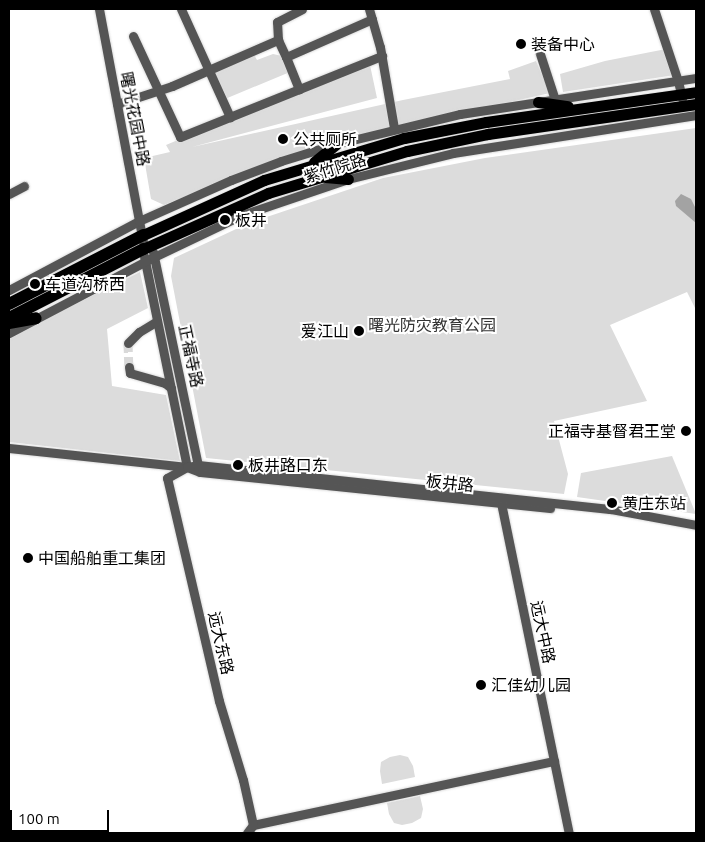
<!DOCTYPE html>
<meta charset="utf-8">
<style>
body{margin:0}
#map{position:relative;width:705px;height:842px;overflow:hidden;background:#fff;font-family:Ubuntu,"Noto Sans SC",sans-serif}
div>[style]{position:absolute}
.green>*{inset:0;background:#dcdcdc}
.water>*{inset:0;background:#a3a3a3}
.minor-tunnel>*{height:9px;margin-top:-4.5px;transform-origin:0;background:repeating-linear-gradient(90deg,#d9d9d9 0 9px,transparent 0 13.5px)}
.roads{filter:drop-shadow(0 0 1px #dbdbdb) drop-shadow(0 0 1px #dbdbdb)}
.minor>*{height:9px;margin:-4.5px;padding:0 4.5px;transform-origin:4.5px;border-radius:4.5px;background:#555}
.major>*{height:11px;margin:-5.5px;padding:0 5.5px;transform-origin:5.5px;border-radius:5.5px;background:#000}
.highway>*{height:12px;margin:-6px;padding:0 6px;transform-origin:6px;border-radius:6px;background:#000}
.dots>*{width:14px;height:14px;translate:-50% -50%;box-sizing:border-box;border:2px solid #fff;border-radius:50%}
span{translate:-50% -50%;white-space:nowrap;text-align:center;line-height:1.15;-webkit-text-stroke:4px #fff;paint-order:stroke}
.poi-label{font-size:16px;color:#000}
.left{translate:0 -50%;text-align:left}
.right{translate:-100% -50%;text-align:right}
.street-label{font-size:16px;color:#000}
.park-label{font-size:16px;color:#333}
.frame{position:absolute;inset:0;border:10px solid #000;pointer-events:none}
.scale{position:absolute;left:10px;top:810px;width:99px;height:22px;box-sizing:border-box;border:2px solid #000;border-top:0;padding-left:6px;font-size:15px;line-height:18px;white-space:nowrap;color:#000;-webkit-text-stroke:4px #fff;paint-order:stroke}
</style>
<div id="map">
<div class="green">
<div style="clip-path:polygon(666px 49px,675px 75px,563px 92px,560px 74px,605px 61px)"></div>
<div style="clip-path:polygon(253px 53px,257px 60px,273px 54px,282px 56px,290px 72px,225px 99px,212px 70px)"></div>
<div style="clip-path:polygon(536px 61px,550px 93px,394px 128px,285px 156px,164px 205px,151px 199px,144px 158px,170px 152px,166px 145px,192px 134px,370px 65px,377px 98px,192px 147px,403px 100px,510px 79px,508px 71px)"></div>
<div style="clip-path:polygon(696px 128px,696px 310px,687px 292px,610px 325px,647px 401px,554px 421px,568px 474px,564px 494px,206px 458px,171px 276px,174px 258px,249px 223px,383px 178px,485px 158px)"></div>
<div style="clip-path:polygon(140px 272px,148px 308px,107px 329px,112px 386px,166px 395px,180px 461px,9px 442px,9px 337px)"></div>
<div style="clip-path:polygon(672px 456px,696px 514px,577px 497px,581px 473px)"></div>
<div style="clip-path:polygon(400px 755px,408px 757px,413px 766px,415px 777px,382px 784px,380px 771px,381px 762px,390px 757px)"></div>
<div style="clip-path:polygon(420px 796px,423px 809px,421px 818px,412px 823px,402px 825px,394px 823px,389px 814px,387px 803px)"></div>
</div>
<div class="water">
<div style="clip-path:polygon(681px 194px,691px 199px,696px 209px,696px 223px,676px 206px,675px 201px)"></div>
</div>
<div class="minor-tunnel">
<div style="left:128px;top:343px;width:24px;rotate:88deg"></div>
</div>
<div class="roads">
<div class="minor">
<div style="left:99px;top:9px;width:236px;rotate:79.3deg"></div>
<div style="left:181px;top:9px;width:119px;rotate:65.6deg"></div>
<div style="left:369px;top:9px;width:40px;rotate:74deg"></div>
<div style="left:380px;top:47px;width:82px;rotate:80.2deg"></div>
<div style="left:654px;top:9px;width:76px;rotate:71.6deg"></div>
<div style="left:678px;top:81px;width:18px;rotate:77deg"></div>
<div style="left:133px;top:36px;width:111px;rotate:65deg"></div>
<div style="left:180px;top:137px;width:218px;rotate:-21.9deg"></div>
<div style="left:278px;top:40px;width:18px;rotate:-93deg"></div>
<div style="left:277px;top:22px;width:28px;rotate:-27deg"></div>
<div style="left:540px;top:54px;width:48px;rotate:71.9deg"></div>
<div style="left:286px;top:57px;width:35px;rotate:68deg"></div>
<div style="left:117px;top:104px;width:58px;rotate:-18.1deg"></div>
<div style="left:172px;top:86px;width:116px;rotate:-23.5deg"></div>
<div style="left:278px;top:40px;width:19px;rotate:65deg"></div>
<div style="left:286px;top:57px;width:94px;rotate:-23.8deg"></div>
<div style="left:9px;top:194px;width:17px;rotate:-28deg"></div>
<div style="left:153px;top:252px;width:223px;rotate:78.1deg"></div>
<div style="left:144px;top:256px;width:215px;rotate:78.5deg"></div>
<div style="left:9px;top:290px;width:147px;rotate:-28deg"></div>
<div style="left:139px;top:221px;width:101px;rotate:-24deg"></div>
<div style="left:231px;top:180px;width:53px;rotate:-20.8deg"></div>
<div style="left:281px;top:161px;width:58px;rotate:-17.2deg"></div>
<div style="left:336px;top:144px;width:128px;rotate:-13.6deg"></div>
<div style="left:460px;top:114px;width:239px;rotate:-8.7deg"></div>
<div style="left:9px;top:333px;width:164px;rotate:-27.7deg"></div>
<div style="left:154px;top:257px;width:98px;rotate:-25.5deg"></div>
<div style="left:242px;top:215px;width:112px;rotate:-18.8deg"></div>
<div style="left:348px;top:179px;width:108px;rotate:-13.9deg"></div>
<div style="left:453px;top:153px;width:246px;rotate:-8.9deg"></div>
<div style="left:128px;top:343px;width:16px;rotate:-45deg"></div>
<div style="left:139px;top:332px;width:21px;rotate:-31deg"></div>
<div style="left:129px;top:367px;width:6px;rotate:81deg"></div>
<div style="left:130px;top:373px;width:36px;rotate:16deg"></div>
<div style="left:165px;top:383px;width:8px;rotate:40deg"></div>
<div style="left:9px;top:448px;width:179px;rotate:6.1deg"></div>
<div style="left:187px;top:467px;width:14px;rotate:21deg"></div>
<div style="left:200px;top:472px;width:352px;rotate:5.9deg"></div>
<div style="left:500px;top:498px;width:342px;rotate:78.4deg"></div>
<div style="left:253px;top:825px;width:308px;rotate:-12deg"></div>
<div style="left:247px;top:833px;width:10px;rotate:-53deg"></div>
<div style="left:253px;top:825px;width:46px;rotate:-102.5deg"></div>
<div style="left:243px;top:780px;width:83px;rotate:-106.9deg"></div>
<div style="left:219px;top:701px;width:229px;rotate:-103.1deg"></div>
<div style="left:167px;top:478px;width:23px;rotate:-29deg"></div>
<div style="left:187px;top:467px;width:11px;rotate:-10deg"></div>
<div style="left:198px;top:465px;width:414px;rotate:6.1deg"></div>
<div style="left:610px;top:509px;width:87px;rotate:10.5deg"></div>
</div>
<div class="major">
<div style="left:538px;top:102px;width:30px;rotate:8deg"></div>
<div style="left:314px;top:162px;width:28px;rotate:-39deg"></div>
<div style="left:325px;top:177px;width:23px;rotate:5deg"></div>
<div style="left:143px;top:235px;width:133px;rotate:-24.4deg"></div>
<div style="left:264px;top:180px;width:146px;rotate:-16.7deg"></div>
<div style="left:404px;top:138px;width:84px;rotate:-11deg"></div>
<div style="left:486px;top:122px;width:212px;rotate:-8.1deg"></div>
<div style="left:143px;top:249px;width:137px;rotate:-24.1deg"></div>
<div style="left:268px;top:193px;width:145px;rotate:-16.8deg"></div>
<div style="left:407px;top:151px;width:83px;rotate:-11.9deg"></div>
<div style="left:488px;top:134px;width:210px;rotate:-8.2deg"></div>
</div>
<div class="highway">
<div style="left:9px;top:304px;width:151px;rotate:-27.2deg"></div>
<div style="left:9px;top:318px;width:151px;rotate:-27.2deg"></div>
<div style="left:9px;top:323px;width:27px;rotate:-10deg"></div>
</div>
</div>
<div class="dots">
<div style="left:521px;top:44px;background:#000"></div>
<div style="left:283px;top:139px;background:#000"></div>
<div style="left:225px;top:220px;background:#000"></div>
<div style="left:35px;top:284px;background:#000"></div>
<div style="left:359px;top:331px;background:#000"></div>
<div style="left:686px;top:431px;background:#000"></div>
<div style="left:238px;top:465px;background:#000"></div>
<div style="left:612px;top:503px;background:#000"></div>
<div style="left:28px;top:558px;background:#000"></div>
<div style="left:481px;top:685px;background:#000"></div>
</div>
<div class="poi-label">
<span class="left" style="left:531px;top:44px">装备中心</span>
<span class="left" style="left:293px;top:139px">公共厕所</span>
<span class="left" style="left:235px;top:220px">板井</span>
<span class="left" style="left:45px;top:284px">车道沟桥西</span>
<span class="right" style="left:349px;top:331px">爱江山</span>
<span class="right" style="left:676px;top:431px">正福寺基督君王堂</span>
<span class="left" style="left:248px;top:465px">板井路口东</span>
<span class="left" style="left:622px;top:503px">黄庄东站</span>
<span class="left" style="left:38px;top:558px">中国船舶重工集团</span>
<span class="left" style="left:491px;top:685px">汇佳幼儿园</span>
</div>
<div class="street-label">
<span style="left:135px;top:119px;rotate:79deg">曙光花园中路</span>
<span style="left:335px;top:168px;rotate:-17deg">紫竹院路</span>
<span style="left:191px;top:356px;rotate:78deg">正福寺路</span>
<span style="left:450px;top:483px;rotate:6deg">板井路</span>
<span style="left:543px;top:632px;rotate:78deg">远大中路</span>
<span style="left:221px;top:643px;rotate:77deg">远大东路</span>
</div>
<div class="park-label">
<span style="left:432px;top:325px">曙光防灾教育公园</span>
</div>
<div class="frame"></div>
<div class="scale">100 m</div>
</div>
